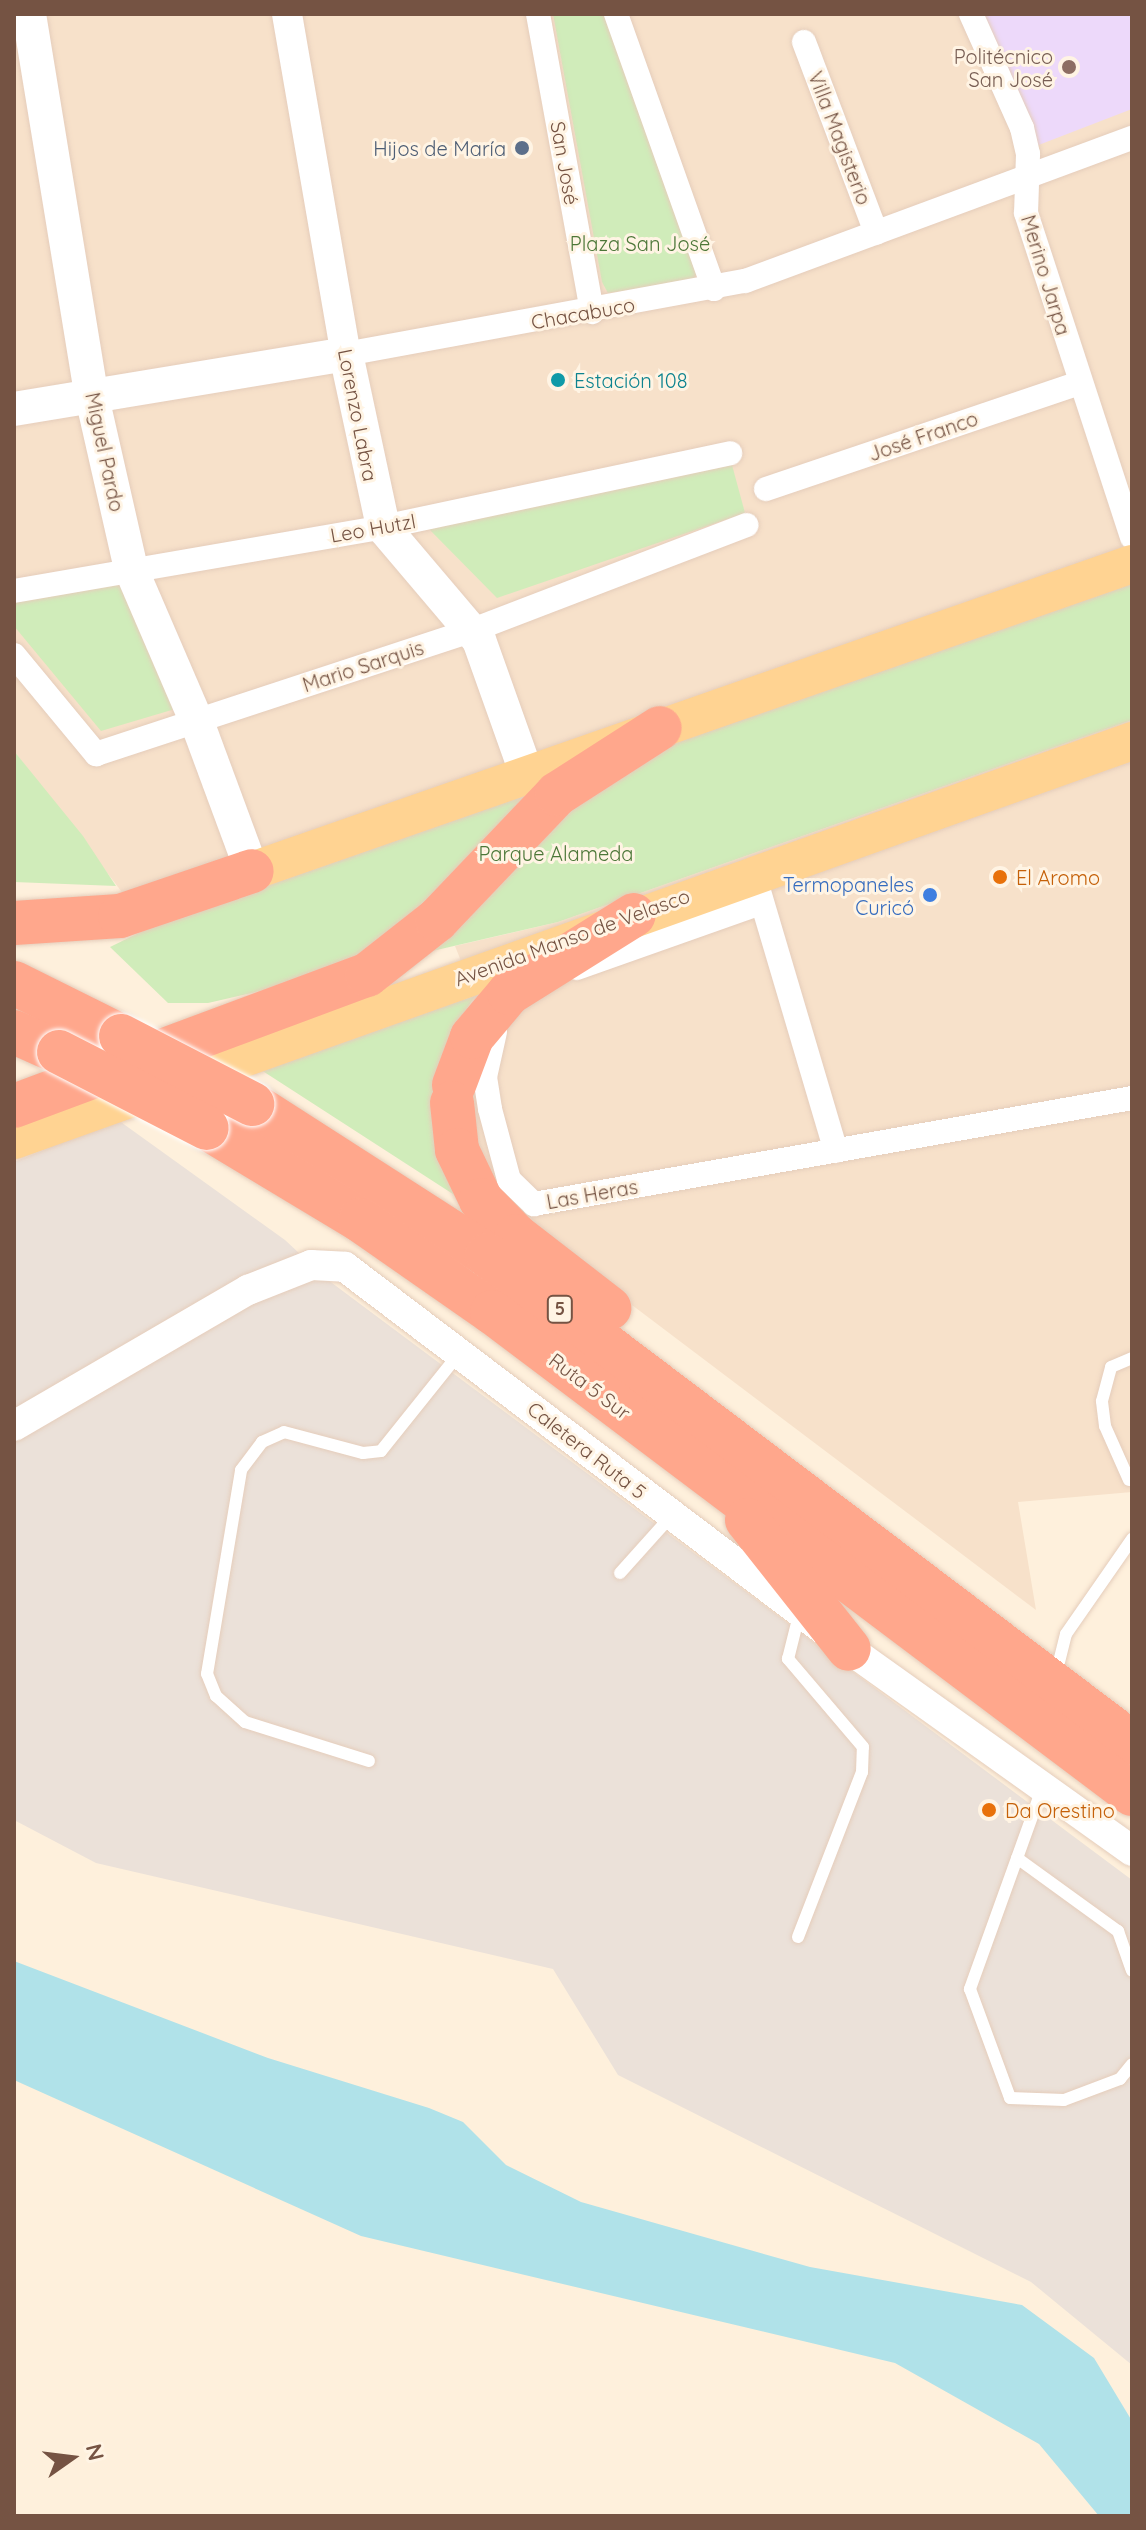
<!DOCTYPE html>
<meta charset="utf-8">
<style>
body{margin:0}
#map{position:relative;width:1146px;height:2530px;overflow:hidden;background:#fef0dc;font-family:Quicksand,sans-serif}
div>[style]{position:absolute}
.residential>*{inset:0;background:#f7e1ca}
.industrial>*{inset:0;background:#ebe1d9}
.education>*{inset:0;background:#edd9fa}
.green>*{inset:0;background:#d0ecba}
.water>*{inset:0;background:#b0e2e9}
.roads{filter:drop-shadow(0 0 2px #e5cdbb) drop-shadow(0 0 2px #e5cdbb)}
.service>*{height:12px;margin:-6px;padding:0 6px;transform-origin:6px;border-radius:6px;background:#fff}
.minor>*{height:24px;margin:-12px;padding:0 12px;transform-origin:12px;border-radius:12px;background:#fff}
.tertiary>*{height:30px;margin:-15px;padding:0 15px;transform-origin:15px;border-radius:15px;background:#fff}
.secondary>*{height:34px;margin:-17px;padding:0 17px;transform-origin:17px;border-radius:17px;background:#fff}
.primary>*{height:38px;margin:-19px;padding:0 19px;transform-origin:19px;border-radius:19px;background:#ffd392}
.motorway>*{height:44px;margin:-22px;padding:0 22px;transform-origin:22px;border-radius:22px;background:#ffa78c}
.bridges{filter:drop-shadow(0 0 2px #fff) drop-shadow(0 0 2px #fff)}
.motorway-bridge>*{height:44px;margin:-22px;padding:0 22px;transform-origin:22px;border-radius:22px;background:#ffa78c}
.dots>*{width:22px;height:22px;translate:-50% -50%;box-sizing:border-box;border:4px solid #fff4e4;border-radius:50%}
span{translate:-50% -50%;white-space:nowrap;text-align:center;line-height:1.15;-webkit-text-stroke:6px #fff4e4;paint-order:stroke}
.shield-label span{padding:2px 6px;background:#fff4e4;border:2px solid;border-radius:6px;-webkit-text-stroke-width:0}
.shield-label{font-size:18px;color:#755343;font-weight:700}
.education-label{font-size:20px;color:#785e54}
.right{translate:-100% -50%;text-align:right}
.street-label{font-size:20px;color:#755343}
.service-label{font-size:20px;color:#4e5e75}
.park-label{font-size:20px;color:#4c7738}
.culture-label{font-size:20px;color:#0d838f}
.left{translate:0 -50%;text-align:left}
.food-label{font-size:20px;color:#c56008}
.shop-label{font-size:20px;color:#366cbe}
.frame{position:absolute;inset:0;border:16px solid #755343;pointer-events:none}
.north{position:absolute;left:32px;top:2418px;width:80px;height:80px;-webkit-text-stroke:6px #fff4e4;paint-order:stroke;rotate:76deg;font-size:22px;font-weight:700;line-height:32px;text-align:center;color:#755343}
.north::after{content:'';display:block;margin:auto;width:28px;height:36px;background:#755343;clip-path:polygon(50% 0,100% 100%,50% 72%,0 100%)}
</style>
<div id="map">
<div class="residential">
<div style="clip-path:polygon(14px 14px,1132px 14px,1132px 582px,128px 900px,14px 751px)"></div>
<div style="clip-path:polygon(1132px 720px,1132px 1492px,1018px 1502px,1036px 1610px,534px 1231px,456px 1196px,453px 1030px,475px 996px,455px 946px,558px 922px)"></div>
</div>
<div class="industrial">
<div style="clip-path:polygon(118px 1120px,285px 1240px,328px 1280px,1132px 1880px,1132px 2365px,1031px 2282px,618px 2075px,553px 1969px,96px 1863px,14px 1820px,14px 1162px)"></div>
</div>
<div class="education">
<div style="clip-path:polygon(983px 14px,1132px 14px,1132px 109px,1036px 146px)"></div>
</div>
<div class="green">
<div style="clip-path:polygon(553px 14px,609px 14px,696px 274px,694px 281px,608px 293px,602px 282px)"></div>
<div style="clip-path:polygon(732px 465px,745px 513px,497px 598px,427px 527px)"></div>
<div style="clip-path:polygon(123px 580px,175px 709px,101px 731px,14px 626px,14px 602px)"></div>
<div style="clip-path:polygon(1132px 582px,1132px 720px,558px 922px,208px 1003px,168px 1003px,110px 947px,155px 925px)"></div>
<div style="clip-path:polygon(14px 751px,83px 836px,116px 886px,14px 882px)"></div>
<div style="clip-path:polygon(475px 996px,453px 1030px,456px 1196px,258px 1068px)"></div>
</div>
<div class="water">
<div style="clip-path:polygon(14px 1961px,268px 2058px,429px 2108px,463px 2122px,506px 2165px,581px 2202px,810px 2267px,1022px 2305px,1094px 2358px,1132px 2421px,1132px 2516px,1099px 2516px,1039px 2444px,895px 2363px,361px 2236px,14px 2080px)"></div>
</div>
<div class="roads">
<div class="service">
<div style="left:1129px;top:1480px;width:59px;rotate:-114deg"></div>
<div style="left:1105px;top:1426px;width:25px;rotate:-97deg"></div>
<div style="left:1102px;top:1401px;width:35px;rotate:-75deg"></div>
<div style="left:1111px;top:1367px;width:23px;rotate:-23deg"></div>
<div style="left:620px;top:1573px;width:78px;rotate:-48.1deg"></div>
<div style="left:1056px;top:1674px;width:41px;rotate:-76deg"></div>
<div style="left:1066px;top:1634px;width:116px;rotate:-55.2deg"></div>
<div style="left:369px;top:1761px;width:130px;rotate:-162.5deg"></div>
<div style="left:245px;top:1722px;width:39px;rotate:-138deg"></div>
<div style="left:216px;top:1696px;width:24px;rotate:-112deg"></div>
<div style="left:207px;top:1674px;width:207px;rotate:-80.5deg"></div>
<div style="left:241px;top:1470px;width:35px;rotate:-53deg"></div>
<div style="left:262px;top:1442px;width:24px;rotate:-24deg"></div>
<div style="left:284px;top:1432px;width:82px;rotate:14.9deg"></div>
<div style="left:363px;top:1453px;width:18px;rotate:-6deg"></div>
<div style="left:381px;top:1451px;width:123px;rotate:-51.3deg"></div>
<div style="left:1043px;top:1786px;width:216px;rotate:109.8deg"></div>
<div style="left:970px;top:1989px;width:116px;rotate:69.8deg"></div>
<div style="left:1010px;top:2098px;width:54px;rotate:2.1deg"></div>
<div style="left:1064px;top:2100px;width:60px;rotate:-20.6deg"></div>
<div style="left:1120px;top:2079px;width:19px;rotate:-51deg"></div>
<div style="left:1017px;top:1858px;width:125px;rotate:35.9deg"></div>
<div style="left:1118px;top:1931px;width:42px;rotate:70.7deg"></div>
<div style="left:798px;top:1937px;width:177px;rotate:-68.8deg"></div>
<div style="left:862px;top:1772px;width:25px;rotate:-88deg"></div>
<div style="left:863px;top:1747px;width:116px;rotate:-130.4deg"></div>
<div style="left:788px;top:1659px;width:45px;rotate:-76deg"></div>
</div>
<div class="minor">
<div style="left:538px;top:14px;width:303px;rotate:79.7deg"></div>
<div style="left:616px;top:14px;width:292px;rotate:70.4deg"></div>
<div style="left:971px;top:14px;width:125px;rotate:65.9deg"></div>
<div style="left:1022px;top:128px;width:27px;rotate:77deg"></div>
<div style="left:1028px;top:154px;width:59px;rotate:91.9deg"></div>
<div style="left:1026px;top:213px;width:341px;rotate:71.9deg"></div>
<div style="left:804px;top:42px;width:204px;rotate:69.3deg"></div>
<div style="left:346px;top:354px;width:406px;rotate:-10.4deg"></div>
<div style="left:745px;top:281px;width:413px;rotate:-20.3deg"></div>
<div style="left:766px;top:489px;width:331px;rotate:-18.7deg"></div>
<div style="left:14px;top:591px;width:375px;rotate:-9.8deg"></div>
<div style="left:383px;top:527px;width:355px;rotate:-12deg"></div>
<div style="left:14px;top:655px;width:129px;rotate:50.4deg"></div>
<div style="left:96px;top:754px;width:397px;rotate:-18.2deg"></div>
<div style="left:473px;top:630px;width:293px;rotate:-21deg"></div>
<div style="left:758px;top:888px;width:274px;rotate:73.5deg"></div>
<div style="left:577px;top:968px;width:195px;rotate:-19.5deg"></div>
<div style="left:495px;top:1032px;width:46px;rotate:102.5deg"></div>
<div style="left:485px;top:1077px;width:32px;rotate:81deg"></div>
<div style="left:490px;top:1109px;width:73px;rotate:75deg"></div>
<div style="left:509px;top:1180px;width:35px;rotate:44deg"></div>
<div style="left:534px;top:1204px;width:607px;rotate:-10.05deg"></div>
</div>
<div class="tertiary">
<div style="left:287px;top:14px;width:345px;rotate:80.2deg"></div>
<div style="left:14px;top:1426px;width:271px;rotate:-30.2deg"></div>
<div style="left:248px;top:1290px;width:68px;rotate:-21.6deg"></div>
<div style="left:311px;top:1265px;width:34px;rotate:3deg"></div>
<div style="left:345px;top:1267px;width:632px;rotate:37.16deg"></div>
<div style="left:849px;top:1649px;width:348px;rotate:35.5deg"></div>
</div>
<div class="secondary">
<div style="left:29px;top:14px;width:388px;rotate:80.7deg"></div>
<div style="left:92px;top:397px;width:176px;rotate:77.2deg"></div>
<div style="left:131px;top:569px;width:167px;rotate:66.7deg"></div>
<div style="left:197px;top:722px;width:159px;rotate:69.7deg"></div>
<div style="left:14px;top:409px;width:337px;rotate:-9.4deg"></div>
<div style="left:346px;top:354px;width:177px;rotate:77.9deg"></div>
<div style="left:383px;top:527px;width:148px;rotate:49.7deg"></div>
<div style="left:479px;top:640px;width:143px;rotate:70.4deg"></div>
</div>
<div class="primary">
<div style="left:252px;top:871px;width:932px;rotate:-19.23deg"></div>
<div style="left:14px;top:1140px;width:1187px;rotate:-19.64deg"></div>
</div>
<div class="motorway">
<div style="left:14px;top:923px;width:106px;rotate:-3.8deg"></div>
<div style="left:120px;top:916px;width:139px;rotate:-18.8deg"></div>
<div style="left:14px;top:983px;width:119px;rotate:26.4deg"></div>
<div style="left:14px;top:1032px;width:49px;rotate:24deg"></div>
<div style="left:454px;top:1085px;width:51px;rotate:-69.4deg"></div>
<div style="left:472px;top:1037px;width:57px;rotate:-49.9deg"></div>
<div style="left:509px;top:993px;width:147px;rotate:-32deg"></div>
<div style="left:452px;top:1103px;width:47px;rotate:83.9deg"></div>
<div style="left:457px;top:1150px;width:55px;rotate:64.4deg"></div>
<div style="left:481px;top:1200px;width:50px;rotate:45.8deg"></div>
<div style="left:516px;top:1236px;width:118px;rotate:37.7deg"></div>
<div style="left:252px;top:1104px;width:279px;rotate:32.7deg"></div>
<div style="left:487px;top:1255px;width:809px;rotate:37.11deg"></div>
<div style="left:14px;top:1106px;width:377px;rotate:-20.4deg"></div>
<div style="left:367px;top:975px;width:89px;rotate:-38.2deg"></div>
<div style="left:437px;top:920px;width:174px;rotate:-46.4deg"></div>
<div style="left:557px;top:794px;width:122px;rotate:-32.7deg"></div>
<div style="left:207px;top:1128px;width:179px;rotate:31deg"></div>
<div style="left:360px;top:1220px;width:161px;rotate:34.9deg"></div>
<div style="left:492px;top:1312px;width:801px;rotate:36.98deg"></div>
<div style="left:747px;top:1520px;width:164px;rotate:51.7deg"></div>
</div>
</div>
<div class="bridges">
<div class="motorway-bridge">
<div style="left:121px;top:1036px;width:148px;rotate:27.4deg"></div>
<div style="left:59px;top:1052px;width:166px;rotate:27.2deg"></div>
</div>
</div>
<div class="dots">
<div style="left:1069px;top:67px;background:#8d6e63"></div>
<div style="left:522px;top:148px;background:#5c6f8a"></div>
<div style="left:558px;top:380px;background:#0f9aa8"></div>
<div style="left:1000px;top:877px;background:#e8710a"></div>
<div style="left:930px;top:895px;background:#3f7fe0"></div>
<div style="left:989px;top:1810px;background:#e8710a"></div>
</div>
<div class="shield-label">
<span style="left:560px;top:1309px">5</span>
</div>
<div class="education-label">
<span class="right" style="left:1053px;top:68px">Politécnico<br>San José</span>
</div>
<div class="street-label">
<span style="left:840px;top:138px;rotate:69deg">Villa Magisterio</span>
<span style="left:565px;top:163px;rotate:80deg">San José</span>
<span style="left:1046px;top:275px;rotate:73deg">Merino Jarpa</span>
<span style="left:583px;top:313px;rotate:-10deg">Chacabuco</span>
<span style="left:358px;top:415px;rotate:79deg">Lorenzo Labra</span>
<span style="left:923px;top:436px;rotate:-19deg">José Franco</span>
<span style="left:105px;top:452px;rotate:78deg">Miguel Pardo</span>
<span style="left:373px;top:528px;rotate:-10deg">Leo Hutzl</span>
<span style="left:363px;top:666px;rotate:-18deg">Mario Sarquis</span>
<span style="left:572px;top:937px;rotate:-20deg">Avenida Manso de Velasco</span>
<span style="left:592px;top:1194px;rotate:-10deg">Las Heras</span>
<span style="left:590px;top:1386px;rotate:37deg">Ruta 5 Sur</span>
<span style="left:587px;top:1450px;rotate:38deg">Caletera Ruta 5</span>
</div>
<div class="service-label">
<span class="right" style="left:506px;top:148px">Hijos de María</span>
</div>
<div class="park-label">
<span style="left:640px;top:243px">Plaza San José</span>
<span style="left:556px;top:853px">Parque Alameda</span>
</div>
<div class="culture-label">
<span class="left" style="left:574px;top:380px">Estación 108</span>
</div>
<div class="food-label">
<span class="left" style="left:1016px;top:877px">El Aromo</span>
<span class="left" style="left:1005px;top:1810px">Da Orestino</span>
</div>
<div class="shop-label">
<span class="right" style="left:914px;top:896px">Termopaneles<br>Curicó</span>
</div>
<div class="frame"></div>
<div class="north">N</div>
</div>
